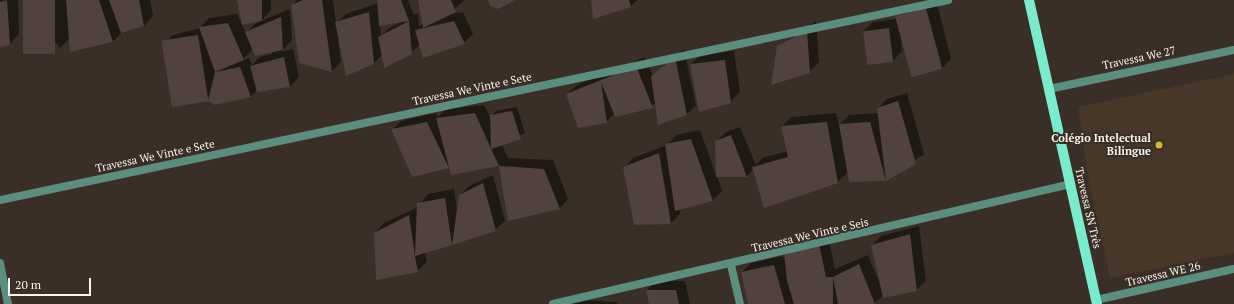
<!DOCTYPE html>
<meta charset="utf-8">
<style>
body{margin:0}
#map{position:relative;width:1234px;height:304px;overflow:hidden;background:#3a2f26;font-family:"PT Serif",serif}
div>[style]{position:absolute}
.built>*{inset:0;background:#463728}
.shadow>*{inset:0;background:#0007}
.building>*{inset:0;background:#51413f;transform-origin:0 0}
.minor>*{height:8px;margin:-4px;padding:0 4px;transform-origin:4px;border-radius:4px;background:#5b8e7f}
.primary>*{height:10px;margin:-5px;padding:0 5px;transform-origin:5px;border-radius:5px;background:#7aebcc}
.dots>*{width:11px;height:11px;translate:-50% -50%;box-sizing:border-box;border:2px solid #3a2f26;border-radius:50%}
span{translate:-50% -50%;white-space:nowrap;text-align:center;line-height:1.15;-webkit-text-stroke:4px #3a2f26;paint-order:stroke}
.street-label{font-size:11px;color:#faf3ec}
.poi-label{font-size:11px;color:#faf3ec;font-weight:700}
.right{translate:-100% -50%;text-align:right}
.scale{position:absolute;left:8px;top:278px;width:83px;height:18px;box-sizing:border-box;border:2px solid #faf3ec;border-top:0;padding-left:5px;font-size:12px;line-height:14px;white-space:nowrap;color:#faf3ec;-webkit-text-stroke:3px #3a2f26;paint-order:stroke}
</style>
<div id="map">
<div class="built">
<div style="clip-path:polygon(1234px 74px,1234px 253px,1110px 278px,1089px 182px,1078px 107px)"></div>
</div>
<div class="shadow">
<div style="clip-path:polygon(0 0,18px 0,19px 34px,10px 44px,0 46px)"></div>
<div style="clip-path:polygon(24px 0,150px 0,153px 16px,144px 26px,122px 32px,113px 42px,70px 51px,70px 38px,60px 48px)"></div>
<div style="clip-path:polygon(238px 0,271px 0,271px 10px,261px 21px)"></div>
<div style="clip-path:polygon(evenodd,297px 0,333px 0,336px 23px,346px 14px,378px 3px,378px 0,408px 0,414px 15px,418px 13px,419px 27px,423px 23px,419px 0,464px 0,449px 14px,463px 12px,473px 34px,464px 43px,420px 44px,411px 53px,383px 54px,374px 63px,338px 40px,341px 62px,332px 71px,300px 62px,292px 6px,297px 0,401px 22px,389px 28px,381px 36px,380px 25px,401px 22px)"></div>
<div style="clip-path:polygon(592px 0,637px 0,631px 6px,594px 18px)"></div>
<div style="clip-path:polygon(936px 0,951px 59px,942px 68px,901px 37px,902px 51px,893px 61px,864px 31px,873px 22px,896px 19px,905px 8px)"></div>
<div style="clip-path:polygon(evenodd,290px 9px,292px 40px,281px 52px,293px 49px,299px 77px,290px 87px,257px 90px,251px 96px,215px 104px,164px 45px,173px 35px,200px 28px,209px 18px,237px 14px,246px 33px,256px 23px,290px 9px,253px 49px,272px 52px,272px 54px,260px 57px,252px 65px,249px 58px,242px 60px,253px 49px)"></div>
<div style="clip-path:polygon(816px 21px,819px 62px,809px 72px,778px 46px)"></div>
<div style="clip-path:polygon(684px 49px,696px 105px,687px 114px,658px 124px,656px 104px,614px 114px,606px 122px,567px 94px,577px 85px,645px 57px,653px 76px)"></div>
<div style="clip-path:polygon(734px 51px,740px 92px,730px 102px,691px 64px,700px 55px)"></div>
<div style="clip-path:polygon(907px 93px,924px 154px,886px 180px,850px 181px,848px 172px,838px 182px,754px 169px,747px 176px,717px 176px,722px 191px,713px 200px,679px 209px,680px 214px,671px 223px,635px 224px,624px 168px,633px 158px,667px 145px,676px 135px,700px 130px,716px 175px,716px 142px,726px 132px,740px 127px,756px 165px,762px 158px,788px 151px,782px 127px,791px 117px,836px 113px,839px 125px,849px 115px,879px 113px,878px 108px,887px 99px)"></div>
<div style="clip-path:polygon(484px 105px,490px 117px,496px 111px,517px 107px,525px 133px,502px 145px,508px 158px,553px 160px,568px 199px,559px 209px,509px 220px,500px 165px,452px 174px,450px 166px,412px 176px,392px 130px,401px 121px,436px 113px,438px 117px,446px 109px)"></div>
<div style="clip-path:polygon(493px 175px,505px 221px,495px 230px,425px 252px,427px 262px,417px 271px,375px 233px,384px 223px,418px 207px,428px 194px,454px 189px,457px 210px,460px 195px,469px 186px)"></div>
<div style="clip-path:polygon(919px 226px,926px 281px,916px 290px,884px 295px,873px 304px,749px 304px,742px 272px,751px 263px,783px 256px,786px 262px,785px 252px,795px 243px,828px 235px,835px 269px,868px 255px,879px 282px,872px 245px,881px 236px)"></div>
<div style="clip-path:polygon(656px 281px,685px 281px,690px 304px,650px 304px,647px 290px)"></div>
<div style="clip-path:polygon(577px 300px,617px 302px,617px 304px,552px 304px)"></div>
</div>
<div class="building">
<div style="clip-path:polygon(7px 0,10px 45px,0 47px,0 2px)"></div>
<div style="left:23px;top:0;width:32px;height:54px"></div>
<div style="clip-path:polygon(66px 0,99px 0,113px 42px,70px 52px)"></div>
<div style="clip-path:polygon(109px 0,139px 0,144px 26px,121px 33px)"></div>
<div style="clip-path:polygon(237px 0,262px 0,262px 21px,242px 25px)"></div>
<div style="clip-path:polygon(303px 0,322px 0,332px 72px,299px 63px,291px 5px)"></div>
<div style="clip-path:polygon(377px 0,401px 0,409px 21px,412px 54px,384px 68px,378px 37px,409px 21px,379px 26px)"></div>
<div style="clip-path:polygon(418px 0,451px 0,456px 12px,423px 28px,454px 21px,465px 44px,423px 58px,415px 30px,423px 28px)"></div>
<div style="clip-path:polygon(488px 0,515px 0,498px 9px,490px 6px)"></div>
<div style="clip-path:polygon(591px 0,629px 0,631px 7px,593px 19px)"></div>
<div style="left:926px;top:8px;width:63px;height:32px;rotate:75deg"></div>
<div style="clip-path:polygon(369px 12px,374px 64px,346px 76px,335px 22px)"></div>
<div style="clip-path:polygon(281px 17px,283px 50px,255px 56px,245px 32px)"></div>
<div style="clip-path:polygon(228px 23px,244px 60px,215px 72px,199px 27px)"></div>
<div style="left:889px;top:28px;width:34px;height:26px;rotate:83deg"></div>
<div style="clip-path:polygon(807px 30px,810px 73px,771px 85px,777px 46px)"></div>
<div style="left:198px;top:35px;width:67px;height:37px;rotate:81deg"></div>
<div style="clip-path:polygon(284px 57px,290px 87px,257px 92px,250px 66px)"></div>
<div style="clip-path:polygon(675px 57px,687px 115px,658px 125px,651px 76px)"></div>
<div style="clip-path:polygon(725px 60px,731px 103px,699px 112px,690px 64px)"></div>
<div style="clip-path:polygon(636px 66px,653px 108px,615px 117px,601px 82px,607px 123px,578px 128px,566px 94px)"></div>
<div style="clip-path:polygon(240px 67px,251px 97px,215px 105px,208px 101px,215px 72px)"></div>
<div style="clip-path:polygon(898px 101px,916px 164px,886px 181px,877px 108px)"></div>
<div style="clip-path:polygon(512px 111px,521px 139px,491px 149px,490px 115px)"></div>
<div style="clip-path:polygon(475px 113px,499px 166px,544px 169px,560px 209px,508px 221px,499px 166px,451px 175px,436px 118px)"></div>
<div style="clip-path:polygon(427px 122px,449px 168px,412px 177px,391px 129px)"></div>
<div style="clip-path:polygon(827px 122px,838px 183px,764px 208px,752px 167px,788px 157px,781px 126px)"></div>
<div style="clip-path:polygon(870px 122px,886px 181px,849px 182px,839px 124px)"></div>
<div style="clip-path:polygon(731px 135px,747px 177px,716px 177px,715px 141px)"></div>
<div style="clip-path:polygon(691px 139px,713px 201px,675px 211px,665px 144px)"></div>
<div style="clip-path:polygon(659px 153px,671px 224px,634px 225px,623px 167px)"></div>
<div style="clip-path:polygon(483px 183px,496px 231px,452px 245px,459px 195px)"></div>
<div style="clip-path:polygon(445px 198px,452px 245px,415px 256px,418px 272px,376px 280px,374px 233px,409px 215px,415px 256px,417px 203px)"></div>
<div style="clip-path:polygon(910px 234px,917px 291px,883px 298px,871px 245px)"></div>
<div style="clip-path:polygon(819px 243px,826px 277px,833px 277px,833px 304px,794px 304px,787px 281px,784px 252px)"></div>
<div style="clip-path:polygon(859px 264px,875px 304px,838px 304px,833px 277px)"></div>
<div style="clip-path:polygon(774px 265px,785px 304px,748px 304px,741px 272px)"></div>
<div style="clip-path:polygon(646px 290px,676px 290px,679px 304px,649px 304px)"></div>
</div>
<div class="minor">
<div style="left:1049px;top:89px;width:189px;rotate:-11.9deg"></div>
<div style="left:0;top:200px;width:969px;rotate:-11.91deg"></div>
<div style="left:0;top:263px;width:42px;rotate:79deg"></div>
<div style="left:731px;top:265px;width:40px;rotate:77deg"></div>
<div style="left:1096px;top:300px;width:141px;rotate:-12.7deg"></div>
<div style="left:553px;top:304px;width:532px;rotate:-13.04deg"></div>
</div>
<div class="primary">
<div style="left:1029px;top:0;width:312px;rotate:77.4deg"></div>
</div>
<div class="dots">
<div style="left:1159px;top:145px;background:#d4b635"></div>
</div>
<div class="street-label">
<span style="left:1139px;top:58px;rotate:-12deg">Travessa We 27</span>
<span style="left:472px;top:89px;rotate:-12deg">Travessa We Vinte e Sete</span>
<span style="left:155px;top:156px;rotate:-12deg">Travessa We Vinte e Sete</span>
<span style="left:1088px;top:208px;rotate:77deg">Travessa SN Três</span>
<span style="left:810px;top:235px;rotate:-13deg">Travessa We Vinte e Seis</span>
<span style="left:1163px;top:274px;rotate:-13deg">Travessa WE 26</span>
</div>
<div class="poi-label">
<span class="right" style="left:1151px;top:145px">Colégio Intelectual<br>Bilingue</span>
</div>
<div class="scale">20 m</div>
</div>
